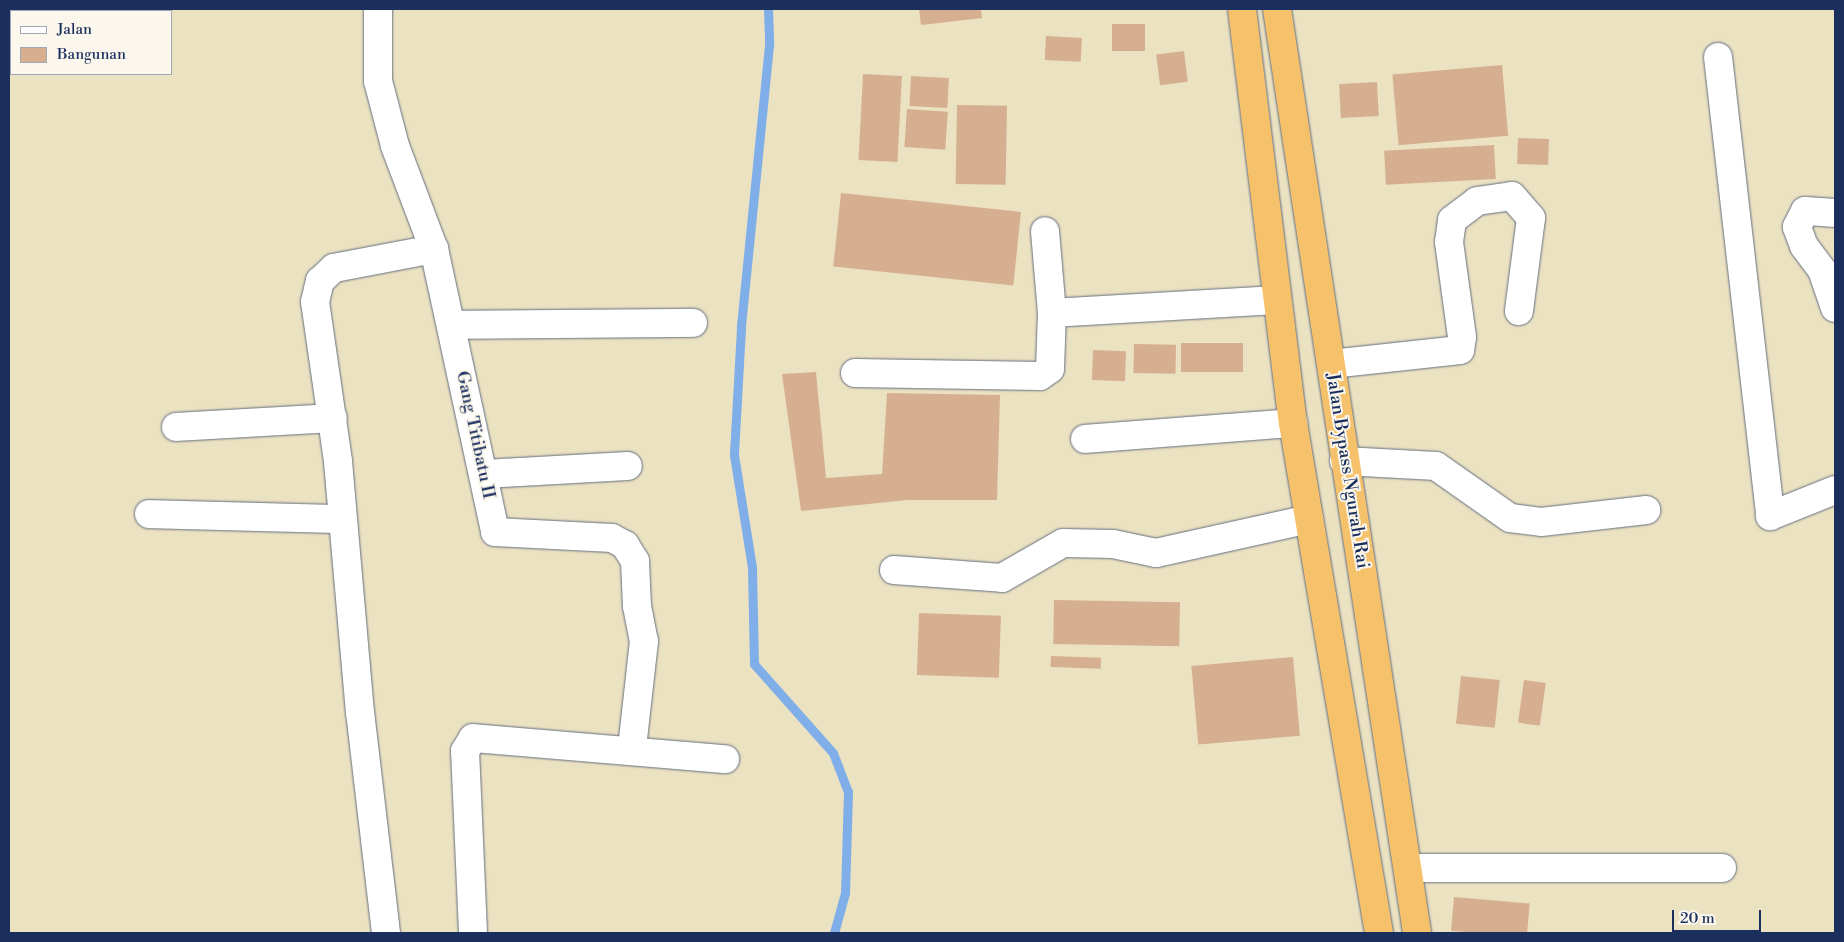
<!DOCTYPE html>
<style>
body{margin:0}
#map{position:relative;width:1844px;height:942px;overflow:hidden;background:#ebe2c1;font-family:"Libre Bodoni",serif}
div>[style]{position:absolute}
.stream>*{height:9px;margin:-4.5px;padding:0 4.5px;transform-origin:4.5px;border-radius:4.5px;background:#7faee9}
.building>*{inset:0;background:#d6af91;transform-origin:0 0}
.roads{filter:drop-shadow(0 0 1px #646e81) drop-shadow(0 0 1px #646e81)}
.minor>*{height:28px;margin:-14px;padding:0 14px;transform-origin:14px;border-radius:14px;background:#fff}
.highway>*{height:28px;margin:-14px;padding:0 14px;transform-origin:14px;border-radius:14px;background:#f5c16b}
span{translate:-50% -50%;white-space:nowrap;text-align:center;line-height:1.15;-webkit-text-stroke:4px #fbf7ec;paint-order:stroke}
.street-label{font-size:18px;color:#1b2f5e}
.frame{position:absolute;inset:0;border:10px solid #1b2f5e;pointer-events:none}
.legend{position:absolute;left:10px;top:10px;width:162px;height:65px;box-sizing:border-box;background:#fbf7ec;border:1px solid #a1a7b3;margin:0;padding:6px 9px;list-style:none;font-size:15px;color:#1b2f5e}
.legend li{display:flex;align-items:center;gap:10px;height:25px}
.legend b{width:25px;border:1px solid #a1a7b3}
.scale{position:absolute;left:1672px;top:910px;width:89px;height:22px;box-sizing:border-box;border:2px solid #1b2f5e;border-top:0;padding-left:6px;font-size:15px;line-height:18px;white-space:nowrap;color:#1b2f5e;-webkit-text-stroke:4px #fbf7ec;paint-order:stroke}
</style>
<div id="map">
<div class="stream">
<div style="left:768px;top:9px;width:36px;rotate:88deg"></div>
<div style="left:769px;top:45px;width:284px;rotate:95.7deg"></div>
<div style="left:741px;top:328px;width:127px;rotate:93.2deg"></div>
<div style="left:734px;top:455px;width:114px;rotate:80.9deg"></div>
<div style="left:752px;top:568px;width:96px;rotate:88.8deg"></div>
<div style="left:754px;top:664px;width:119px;rotate:48.4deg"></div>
<div style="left:833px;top:753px;width:42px;rotate:69deg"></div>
<div style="left:848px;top:792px;width:101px;rotate:91.7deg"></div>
<div style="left:845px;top:893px;width:41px;rotate:105.4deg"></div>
</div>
<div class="building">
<div style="clip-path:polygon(919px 9px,981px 9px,982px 18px,921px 25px)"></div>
<div style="left:1112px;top:24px;width:33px;height:27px"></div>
<div style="left:1046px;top:36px;width:36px;height:24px;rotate:3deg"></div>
<div style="left:1184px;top:51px;width:31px;height:28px;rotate:83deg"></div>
<div style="left:1502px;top:65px;width:71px;height:110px;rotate:85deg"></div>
<div style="left:863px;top:74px;width:39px;height:86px;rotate:3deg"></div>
<div style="left:911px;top:76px;width:38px;height:30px;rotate:3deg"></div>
<div style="left:1377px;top:82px;width:34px;height:38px;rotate:87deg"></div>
<div style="left:957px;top:105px;width:50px;height:79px;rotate:1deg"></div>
<div style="left:907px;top:109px;width:41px;height:38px;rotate:4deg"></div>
<div style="left:1518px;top:138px;width:31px;height:26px;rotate:2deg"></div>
<div style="left:1494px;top:145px;width:34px;height:110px;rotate:87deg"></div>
<div style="left:841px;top:193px;width:181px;height:74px;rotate:6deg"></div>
<div style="left:1181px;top:343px;width:62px;height:29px"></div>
<div style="left:1134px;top:344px;width:42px;height:29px;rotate:1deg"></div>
<div style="left:1093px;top:350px;width:33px;height:30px;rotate:2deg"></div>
<div style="clip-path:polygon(816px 372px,826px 478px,882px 474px,887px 393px,1000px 395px,997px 500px,907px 500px,801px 511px,782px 374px)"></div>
<div style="left:1054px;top:600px;width:126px;height:44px;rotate:1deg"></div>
<div style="left:919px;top:613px;width:82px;height:62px;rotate:2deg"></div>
<div style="left:1051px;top:656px;width:50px;height:11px;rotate:2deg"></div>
<div style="left:1293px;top:657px;width:79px;height:102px;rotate:85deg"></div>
<div style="left:1461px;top:676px;width:39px;height:48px;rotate:6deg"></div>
<div style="left:1524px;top:680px;width:22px;height:43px;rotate:8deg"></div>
<div style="left:1454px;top:897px;width:76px;height:34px;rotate:5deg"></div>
</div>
<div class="roads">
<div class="minor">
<div style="left:378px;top:9px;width:72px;rotate:90deg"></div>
<div style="left:378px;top:81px;width:67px;rotate:75.3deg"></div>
<div style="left:395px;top:146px;width:110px;rotate:69.3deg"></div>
<div style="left:434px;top:249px;width:289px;rotate:77.8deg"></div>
<div style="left:495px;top:532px;width:117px;rotate:2.9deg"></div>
<div style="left:612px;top:538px;width:15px;rotate:28deg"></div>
<div style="left:625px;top:545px;width:19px;rotate:58deg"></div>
<div style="left:635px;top:561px;width:45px;rotate:87.5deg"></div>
<div style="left:637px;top:606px;width:36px;rotate:79deg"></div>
<div style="left:644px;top:641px;width:108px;rotate:96.4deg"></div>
<div style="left:1718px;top:57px;width:462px;rotate:83.5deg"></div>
<div style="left:1770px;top:516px;width:70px;rotate:-21.8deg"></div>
<div style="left:1835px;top:213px;width:30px;rotate:-176deg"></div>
<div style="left:1805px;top:211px;width:18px;rotate:117deg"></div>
<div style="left:1797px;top:227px;width:20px;rotate:70deg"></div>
<div style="left:1804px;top:246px;width:30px;rotate:53deg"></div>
<div style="left:1822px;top:270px;width:40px;rotate:71.1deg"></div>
<div style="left:1052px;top:313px;width:224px;rotate:-3.3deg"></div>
<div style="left:451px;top:325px;width:242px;rotate:-0.5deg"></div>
<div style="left:1331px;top:364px;width:130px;rotate:-6.2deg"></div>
<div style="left:1460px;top:350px;width:13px;rotate:-81deg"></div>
<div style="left:1462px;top:337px;width:96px;rotate:-97.8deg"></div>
<div style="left:1449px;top:242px;width:22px;rotate:-82deg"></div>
<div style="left:1452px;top:220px;width:31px;rotate:-37deg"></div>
<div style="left:1477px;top:201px;width:35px;rotate:-8deg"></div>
<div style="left:1512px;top:196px;width:29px;rotate:49deg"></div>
<div style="left:1531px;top:218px;width:94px;rotate:97.4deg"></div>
<div style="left:855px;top:373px;width:185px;rotate:0.9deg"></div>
<div style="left:1040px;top:376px;width:12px;rotate:-35deg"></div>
<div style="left:1050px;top:369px;width:56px;rotate:-88deg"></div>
<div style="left:1052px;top:313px;width:82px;rotate:-94.9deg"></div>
<div style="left:176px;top:427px;width:157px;rotate:-3.3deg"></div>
<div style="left:1085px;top:439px;width:209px;rotate:-4.4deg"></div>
<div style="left:1344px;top:461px;width:92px;rotate:3.1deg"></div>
<div style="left:1436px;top:466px;width:90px;rotate:35.1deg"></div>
<div style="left:1510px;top:518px;width:31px;rotate:7deg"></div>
<div style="left:1541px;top:522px;width:106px;rotate:-6.5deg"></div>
<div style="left:484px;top:474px;width:144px;rotate:-3.2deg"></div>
<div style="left:149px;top:514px;width:192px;rotate:1.5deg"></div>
<div style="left:894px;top:570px;width:108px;rotate:4.2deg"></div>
<div style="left:1002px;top:578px;width:70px;rotate:-29.8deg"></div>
<div style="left:1063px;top:543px;width:50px;rotate:1.1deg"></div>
<div style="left:1113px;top:544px;width:44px;rotate:11.8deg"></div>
<div style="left:1156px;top:553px;width:157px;rotate:-12.5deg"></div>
<div style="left:1408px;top:868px;width:314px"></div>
<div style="left:386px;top:933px;width:222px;rotate:-96.7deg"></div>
<div style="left:360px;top:713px;width:253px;rotate:-95deg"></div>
<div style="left:338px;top:461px;width:161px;rotate:-98.2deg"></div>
<div style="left:315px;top:302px;width:22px;rotate:-77deg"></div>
<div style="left:320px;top:281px;width:19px;rotate:-43deg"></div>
<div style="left:334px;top:268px;width:102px;rotate:-10.8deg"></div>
<div style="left:473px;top:933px;width:182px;rotate:-92.5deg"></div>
<div style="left:465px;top:751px;width:15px;rotate:-58deg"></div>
<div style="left:473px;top:738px;width:253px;rotate:4.8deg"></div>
</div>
<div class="highway">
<div style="left:1242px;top:9px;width:417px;rotate:83deg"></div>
<div style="left:1293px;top:423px;width:517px;rotate:80.43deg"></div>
<div style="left:1277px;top:9px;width:935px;rotate:81.38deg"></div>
</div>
</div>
<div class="street-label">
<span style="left:475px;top:435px;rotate:78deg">Gang Titibatu II</span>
<span style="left:1347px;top:471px;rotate:81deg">Jalan Bypass Ngurah Rai</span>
</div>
<div class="frame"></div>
<ul class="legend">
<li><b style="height:6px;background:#fff"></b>Jalan</li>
<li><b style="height:14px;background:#d6af91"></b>Bangunan</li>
</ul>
<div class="scale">20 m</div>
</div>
